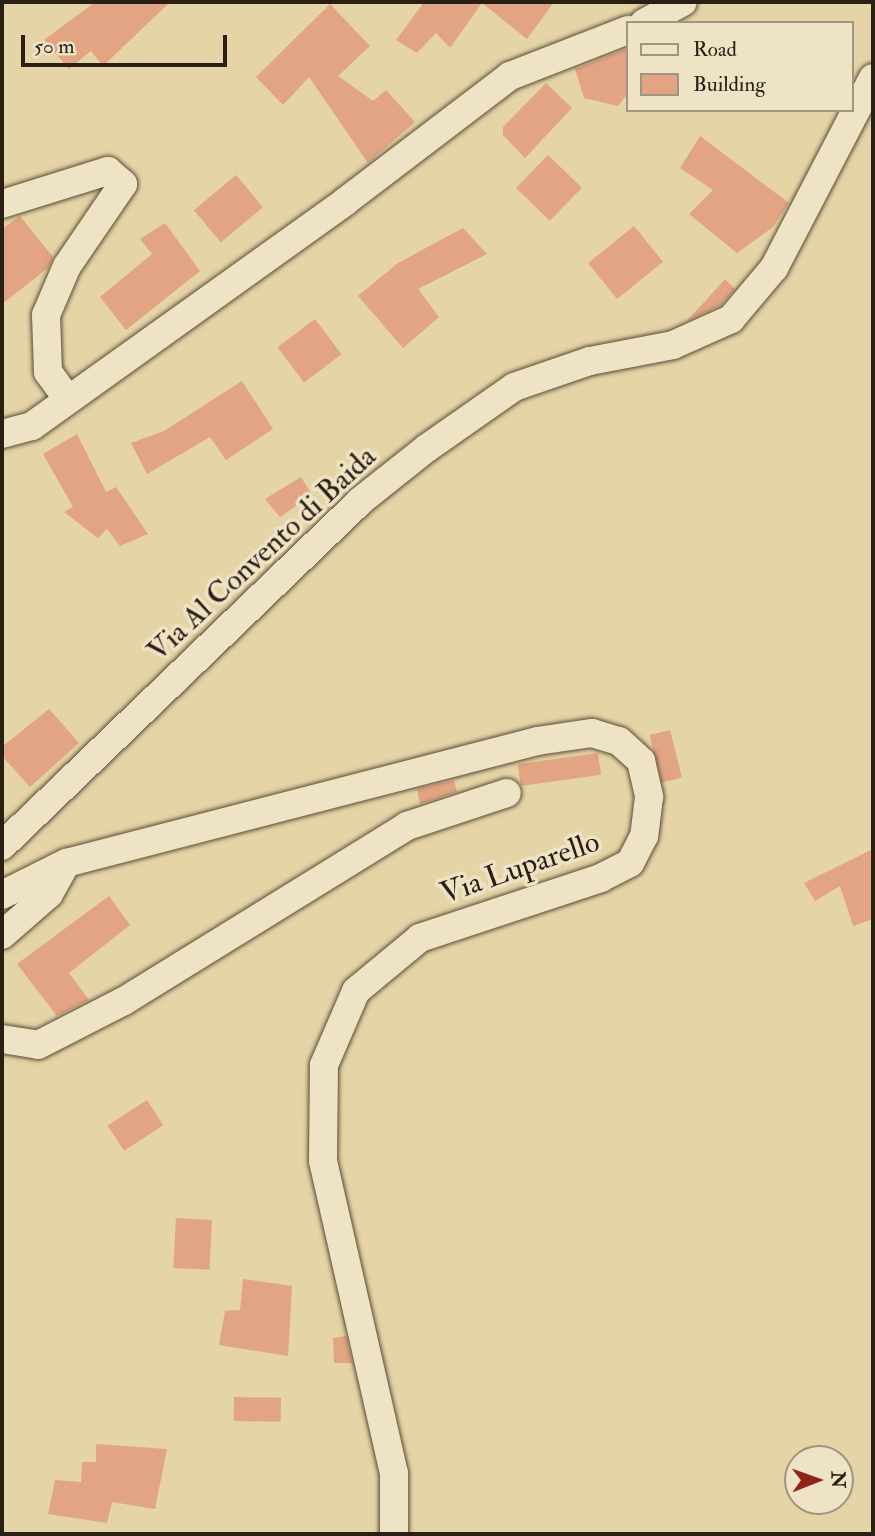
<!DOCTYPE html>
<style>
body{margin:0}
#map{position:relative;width:875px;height:1536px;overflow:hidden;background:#e5d4a5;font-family:"IM FELL Double Pica",serif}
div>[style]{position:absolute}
.building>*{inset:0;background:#e2a482;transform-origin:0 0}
.roads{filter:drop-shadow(0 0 2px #594c38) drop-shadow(0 0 2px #594c38)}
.minor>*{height:28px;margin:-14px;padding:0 14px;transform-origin:14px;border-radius:14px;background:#eee3c4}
span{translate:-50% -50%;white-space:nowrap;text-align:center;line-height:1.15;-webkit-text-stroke:7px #eee3c4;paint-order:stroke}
.street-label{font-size:30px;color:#2a1f14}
.frame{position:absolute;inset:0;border:4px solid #2a1f14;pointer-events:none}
.legend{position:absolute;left:626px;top:21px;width:228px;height:91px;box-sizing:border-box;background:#eee3c4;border:2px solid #a0957e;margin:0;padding:9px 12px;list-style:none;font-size:21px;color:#2a1f14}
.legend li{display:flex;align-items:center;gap:14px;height:35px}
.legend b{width:35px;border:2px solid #a0957e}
.north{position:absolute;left:784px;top:1445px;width:70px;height:70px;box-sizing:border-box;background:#eee3c4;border:2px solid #a0957e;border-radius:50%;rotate:89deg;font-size:19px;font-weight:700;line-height:28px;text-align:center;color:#2a1f14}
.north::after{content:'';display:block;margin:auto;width:24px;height:32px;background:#8f2418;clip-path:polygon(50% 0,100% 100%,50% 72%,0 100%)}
.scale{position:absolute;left:21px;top:35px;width:206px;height:32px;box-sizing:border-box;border:4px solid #2a1f14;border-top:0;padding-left:9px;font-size:21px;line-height:24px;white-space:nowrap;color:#2a1f14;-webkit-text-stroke:5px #eee3c4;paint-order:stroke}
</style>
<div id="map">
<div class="building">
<div style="clip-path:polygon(95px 2px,170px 2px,103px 66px,91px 51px,69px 69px,44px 40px)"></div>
<div style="clip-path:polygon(424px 2px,554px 2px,527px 39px,482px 3px,450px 48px,436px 33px,417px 53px,396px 40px)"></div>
<div style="clip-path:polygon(330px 4px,370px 46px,338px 76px,373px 101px,386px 90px,415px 122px,368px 163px,309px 77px,283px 105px,256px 77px)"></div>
<div style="clip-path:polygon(628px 48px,628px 93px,618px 106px,584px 98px,575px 69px)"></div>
<div style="clip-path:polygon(546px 83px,572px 108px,525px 158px,503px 135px,503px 127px)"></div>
<div style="clip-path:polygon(700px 136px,789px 203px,773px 227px,737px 253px,689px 214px,713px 190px,680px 168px)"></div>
<div style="left:548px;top:155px;width:47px;height:46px;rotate:44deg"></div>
<div style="left:236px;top:175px;width:42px;height:55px;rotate:50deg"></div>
<div style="clip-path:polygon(20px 216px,53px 257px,48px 268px,2px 304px,2px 229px)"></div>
<div style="clip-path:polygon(165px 223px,200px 271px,126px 330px,100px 297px,152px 254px,140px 239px)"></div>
<div style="left:634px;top:226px;width:46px;height:59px;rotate:51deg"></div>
<div style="clip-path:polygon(463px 228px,487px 254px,418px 289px,439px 317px,403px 348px,358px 296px,398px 263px)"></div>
<div style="clip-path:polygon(725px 279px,735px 289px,721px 305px,687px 321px)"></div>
<div style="left:315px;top:319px;width:44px;height:47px;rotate:53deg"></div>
<div style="clip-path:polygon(242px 381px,273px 429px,226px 460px,210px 437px,147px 474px,131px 443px,164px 431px)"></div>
<div style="clip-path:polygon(77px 434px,106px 492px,116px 487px,148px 534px,120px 546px,107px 529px,98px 538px,64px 512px,73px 507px,43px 454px)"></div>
<div style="clip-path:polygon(301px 477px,312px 495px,280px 517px,265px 499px)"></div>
<div style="clip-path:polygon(49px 709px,79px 743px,30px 787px,2px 756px,2px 747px)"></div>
<div style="left:670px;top:730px;width:49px;height:21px;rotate:76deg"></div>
<div style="left:598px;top:753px;width:22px;height:81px;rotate:82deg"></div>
<div style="clip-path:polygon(454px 780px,457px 792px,420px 804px,417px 789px)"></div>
<div style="clip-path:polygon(873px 849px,873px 919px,853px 926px,840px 886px,815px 901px,804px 883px)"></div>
<div style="clip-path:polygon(109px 896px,130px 925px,69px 973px,89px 1000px,57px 1016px,17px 964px)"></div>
<div style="left:147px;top:1100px;width:30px;height:47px;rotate:57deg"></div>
<div style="left:176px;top:1218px;width:36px;height:50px;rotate:3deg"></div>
<div style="clip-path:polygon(243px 1279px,292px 1286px,288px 1356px,219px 1345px,225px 1311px,240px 1310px)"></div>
<div style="clip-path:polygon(346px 1336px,352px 1363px,334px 1363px,333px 1338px)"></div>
<div style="left:234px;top:1397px;width:47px;height:24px;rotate:1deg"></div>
<div style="clip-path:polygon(96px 1444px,167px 1449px,155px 1509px,112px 1502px,107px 1523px,48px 1514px,55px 1480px,81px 1482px,82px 1462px,96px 1462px)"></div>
</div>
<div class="roads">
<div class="minor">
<div style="left:644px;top:23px;width:44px;rotate:-28.3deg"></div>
<div style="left:2px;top:204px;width:111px;rotate:-17.3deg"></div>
<div style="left:108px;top:171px;width:20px;rotate:41deg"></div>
<div style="left:123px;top:184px;width:99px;rotate:124.3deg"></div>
<div style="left:67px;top:266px;width:53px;rotate:113.2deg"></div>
<div style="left:46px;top:315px;width:57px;rotate:88deg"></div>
<div style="left:48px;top:372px;width:34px;rotate:54deg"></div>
<div style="left:2px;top:434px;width:31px;rotate:-15deg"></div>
<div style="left:32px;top:426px;width:386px;rotate:-35.6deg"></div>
<div style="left:346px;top:201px;width:206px;rotate:-37.3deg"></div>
<div style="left:510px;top:76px;width:127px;rotate:-21.3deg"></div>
<div style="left:2px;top:846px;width:496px;rotate:-43.9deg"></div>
<div style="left:359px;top:502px;width:87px;rotate:-38.5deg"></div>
<div style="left:427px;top:448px;width:106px;rotate:-35deg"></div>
<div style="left:514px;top:387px;width:80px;rotate:-18.9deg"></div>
<div style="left:590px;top:361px;width:85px;rotate:-10.9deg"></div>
<div style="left:673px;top:345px;width:64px;rotate:-24.1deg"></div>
<div style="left:731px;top:319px;width:67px;rotate:-49.9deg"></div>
<div style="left:774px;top:268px;width:214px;rotate:-62.5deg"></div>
<div style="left:2px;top:895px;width:72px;rotate:-26.6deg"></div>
<div style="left:66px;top:863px;width:487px;rotate:-14.5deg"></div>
<div style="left:537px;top:741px;width:56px;rotate:-8.3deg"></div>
<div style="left:592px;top:733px;width:28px;rotate:17deg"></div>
<div style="left:619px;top:741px;width:30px;rotate:42deg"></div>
<div style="left:641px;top:761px;width:37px;rotate:77deg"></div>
<div style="left:649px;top:797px;width:39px;rotate:97deg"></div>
<div style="left:644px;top:836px;width:30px;rotate:117deg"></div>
<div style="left:630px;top:863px;width:33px;rotate:153deg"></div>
<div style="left:601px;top:878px;width:191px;rotate:161.7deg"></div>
<div style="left:420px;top:938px;width:83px;rotate:140.4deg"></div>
<div style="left:356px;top:991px;width:81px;rotate:113.4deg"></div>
<div style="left:324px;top:1065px;width:96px;rotate:90.6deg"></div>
<div style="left:323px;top:1161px;width:320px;rotate:77.2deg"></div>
<div style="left:394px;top:1473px;width:61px;rotate:90deg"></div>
<div style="left:2px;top:935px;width:62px;rotate:-41.1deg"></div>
<div style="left:49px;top:894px;width:35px;rotate:-61deg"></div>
<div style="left:2px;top:1039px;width:36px;rotate:9deg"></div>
<div style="left:38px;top:1045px;width:97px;rotate:-27.1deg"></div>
<div style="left:124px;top:1001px;width:333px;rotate:-31.7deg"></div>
<div style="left:407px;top:826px;width:105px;rotate:-18.3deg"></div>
</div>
</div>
<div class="street-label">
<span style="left:262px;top:554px;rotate:-43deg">Via Al Convento di Baida</span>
<span style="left:520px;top:868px;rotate:-19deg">Via Luparello</span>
</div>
<div class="frame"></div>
<ul class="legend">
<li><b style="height:9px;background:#eee3c4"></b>Road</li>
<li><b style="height:19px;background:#e2a482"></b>Building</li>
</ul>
<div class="north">N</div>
<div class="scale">50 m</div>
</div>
